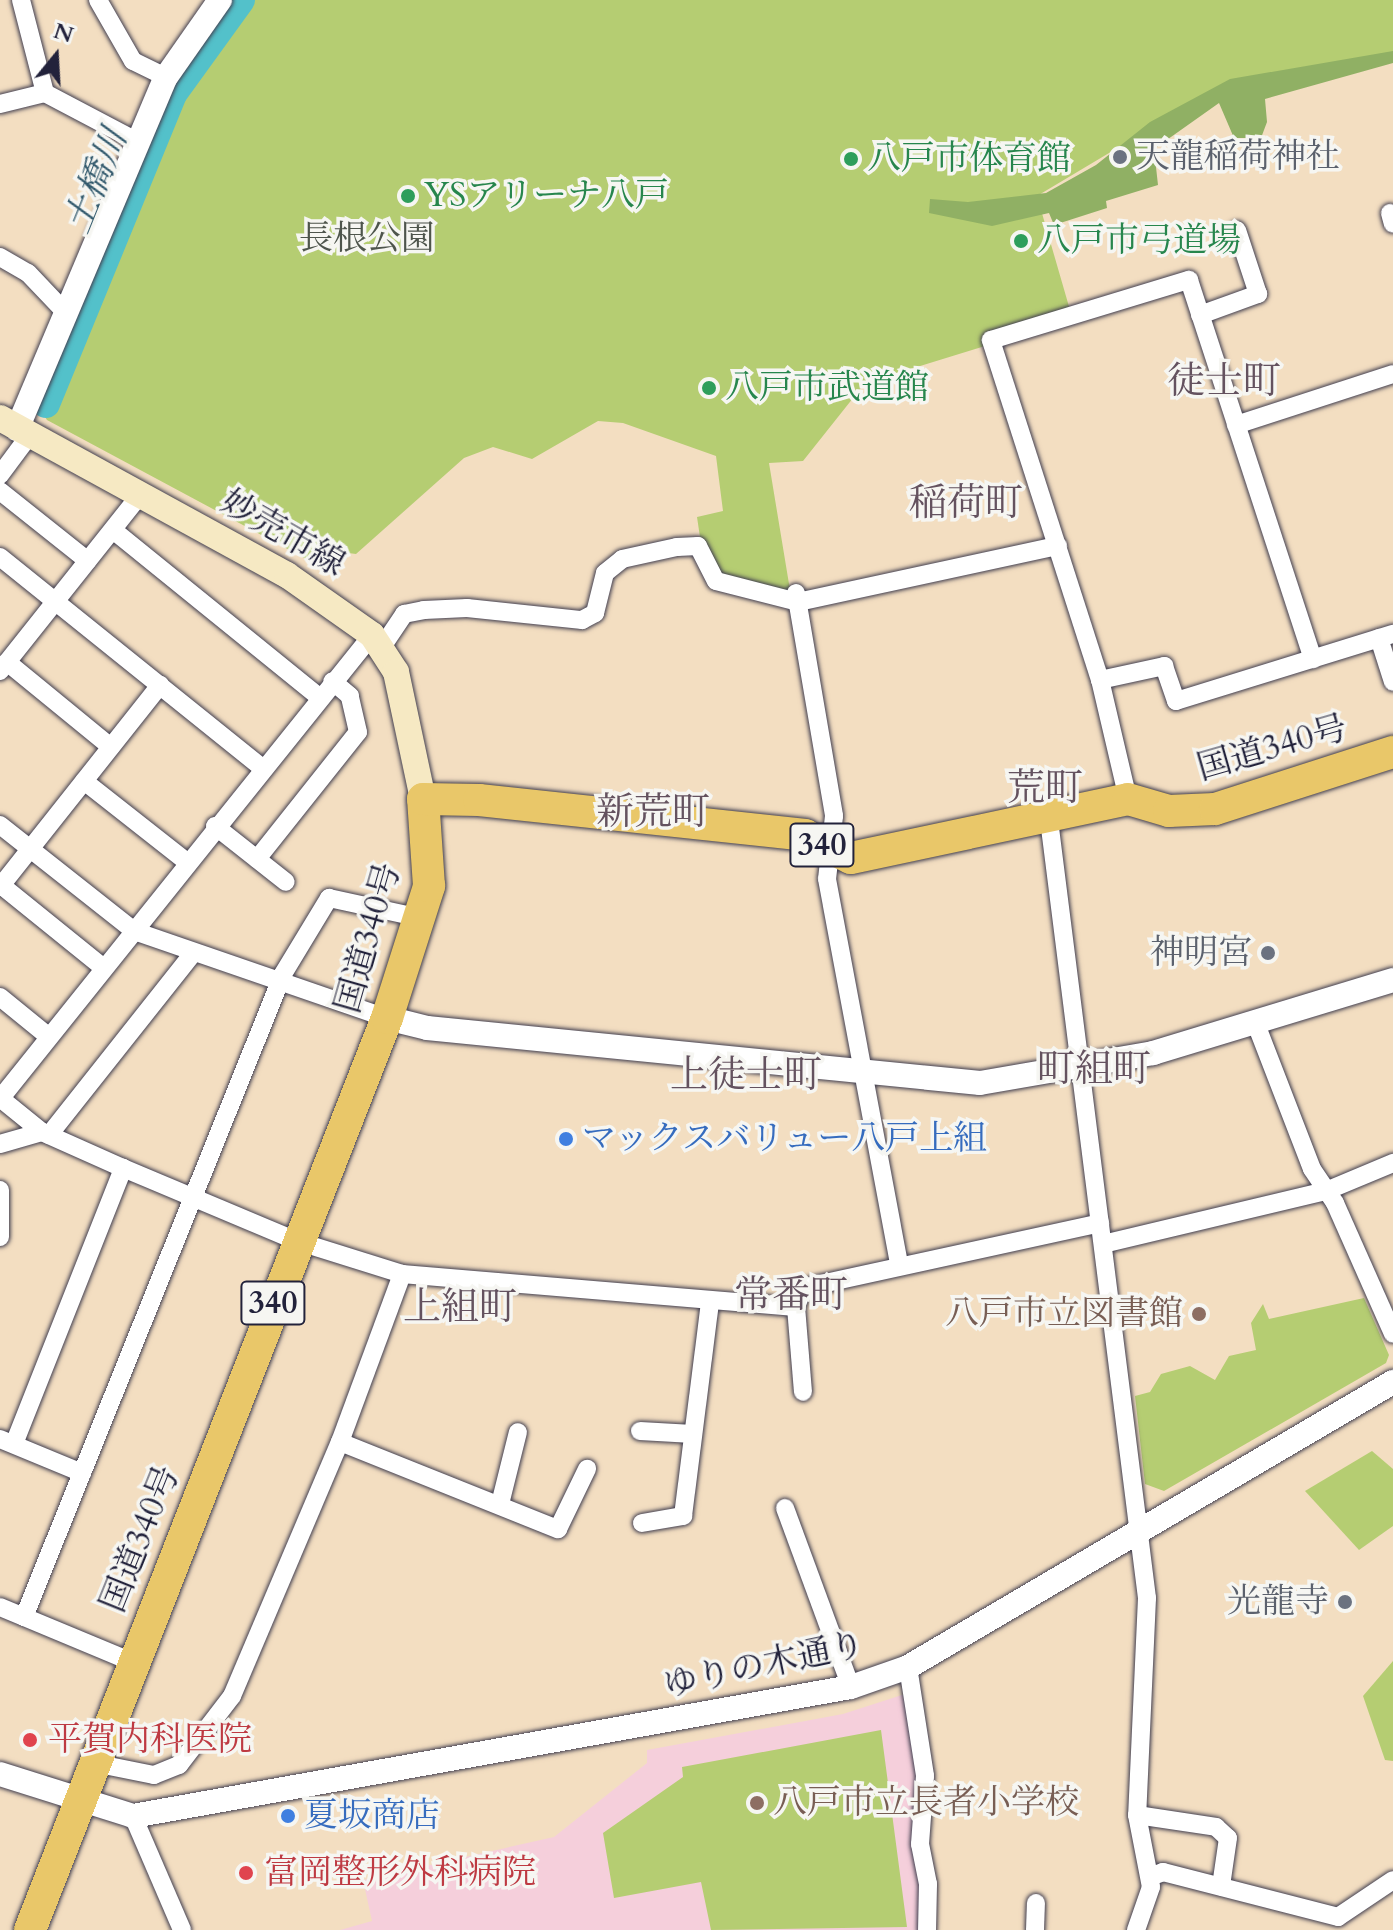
<!DOCTYPE html>
<meta charset="utf-8">
<style>
body{margin:0}
#map{position:relative;width:1393px;height:1930px;overflow:hidden;background:#f3dec1;font-family:Cardo,"Noto Serif JP",serif}
div>[style]{position:absolute}
.built>*{inset:0;background:#f5cfdb}
.green>*{inset:0;background:#b5cd72}
.forest>*{inset:0;background:#90b064}
.river>*{height:28px;margin:-14px;padding:0 14px;transform-origin:14px;border-radius:14px;background:#53c1ca}
.roads{filter:drop-shadow(0 0 2px #413e4f) drop-shadow(0 0 2px #413e4f)}
.minor>*{height:18px;margin:-9px;padding:0 9px;transform-origin:9px;border-radius:9px;background:#fff}
.tertiary>*{height:24px;margin:-12px;padding:0 12px;transform-origin:12px;border-radius:12px;background:#fff}
.secondary>*{height:26px;margin:-13px;padding:0 13px;transform-origin:13px;border-radius:13px;background:#f6e9c3}
.trunk>*{height:32px;margin:-16px;padding:0 16px;transform-origin:16px;border-radius:16px;background:#e9c769}
.dots>*{width:22px;height:22px;translate:-50% -50%;box-sizing:border-box;border:4px solid #f6f6f2;border-radius:50%}
span{translate:-50% -50%;white-space:nowrap;text-align:center;line-height:1.15;-webkit-text-stroke:7px #f6f6f2;paint-order:stroke}
.shield-label span{padding:2px 6px;background:#f6f6f2;border:2px solid;border-radius:6px;-webkit-text-stroke-width:0}
.shield-label{font-size:32px;color:#22223b;font-weight:700}
.worship-label{font-size:34px;color:#5b616d}
.left{translate:0 -50%;text-align:left}
.right{translate:-100% -50%;text-align:right}
.leisure-label{font-size:34px;color:#27864d}
.park-label{font-size:34px;color:#4e554c}
.street-label{font-size:34px;color:#22223b}
.shop-label{font-size:34px;color:#366cbe}
.education-label{font-size:34px;color:#785e54}
.health-label{font-size:34px;color:#be3a42}
.water-label{font-size:36px;color:#335a6d;font-style:italic}
.quarter-label{font-size:38px;color:#64525f}
.north{position:absolute;left:16px;top:16px;width:80px;height:80px;-webkit-text-stroke:6px #f6f6f2;paint-order:stroke;rotate:18deg;font-size:22px;font-weight:700;line-height:32px;text-align:center;color:#22223b}
.north::after{content:'';display:block;margin:auto;width:28px;height:36px;background:#22223b;clip-path:polygon(50% 0,100% 100%,50% 72%,0 100%)}
</style>
<div id="map">
<div class="built">
<div style="clip-path:polygon(902px 1695px,909px 1699px,920px 1770px,921px 1930px,340px 1930px,372px 1921px,363px 1880px,554px 1837px,647px 1763px,647px 1750px,843px 1714px)"></div>
</div>
<div class="green">
<div style="clip-path:polygon(233px 0,1393px 0,1393px 54px,1228px 82px,1037px 196px,1070px 310px,985px 346px,865px 383px,803px 461px,769px 463px,790px 590px,783px 592px,718px 578px,701px 544px,697px 517px,723px 511px,716px 456px,623px 423px,598px 421px,532px 459px,493px 447px,464px 458px,356px 554px,318px 549px,308px 560px,47px 420px,41px 411px,45px 398px,84px 312px,80px 306px,169px 92px)"></div>
<div style="clip-path:polygon(1364px 1298px,1389px 1355px,1386px 1363px,1164px 1491px,1145px 1484px,1135px 1396px,1150px 1392px,1161px 1374px,1190px 1366px,1215px 1380px,1229px 1356px,1256px 1350px,1251px 1323px,1263px 1304px,1269px 1319px)"></div>
<div style="clip-path:polygon(1372px 1451px,1393px 1469px,1393px 1526px,1359px 1550px,1305px 1491px)"></div>
<div style="clip-path:polygon(1393px 1661px,1393px 1761px,1385px 1760px,1363px 1696px)"></div>
<div style="clip-path:polygon(881px 1730px,907px 1927px,711px 1930px,701px 1882px,614px 1898px,603px 1833px,683px 1777px,682px 1767px)"></div>
</div>
<div class="forest">
<div style="clip-path:polygon(1393px 51px,1393px 63px,1265px 99px,1267px 122px,1261px 138px,1234px 138px,1219px 103px,1154px 149px,1158px 185px,1106px 201px,1107px 208px,1054px 225px,1049px 213px,992px 226px,929px 213px,930px 199px,968px 202px,1046px 193px,1096px 165px,1150px 122px,1230px 79px)"></div>
</div>
<div class="river">
<div style="left:46px;top:404px;width:335px;rotate:-67.7deg"></div>
<div style="left:173px;top:94px;width:116px;rotate:-54.1deg"></div>
</div>
<div class="roads">
<div class="minor">
<div style="left:21px;top:0;width:96px;rotate:75.5deg"></div>
<div style="left:45px;top:93px;width:103px;rotate:27.8deg"></div>
<div style="left:98px;top:0;width:70px;rotate:60.2deg"></div>
<div style="left:133px;top:61px;width:37px;rotate:26deg"></div>
<div style="left:0;top:104px;width:46px;rotate:-13.7deg"></div>
<div style="left:1390px;top:213px;width:11px;rotate:75deg"></div>
<div style="left:0;top:257px;width:32px;rotate:30deg"></div>
<div style="left:28px;top:273px;width:54px;rotate:46.5deg"></div>
<div style="left:1200px;top:315px;width:62px;rotate:-19.9deg"></div>
<div style="left:1258px;top:294px;width:67px;rotate:-108.2deg"></div>
<div style="left:1236px;top:425px;width:165px;rotate:-18deg"></div>
<div style="left:0;top:475px;width:49px;rotate:-53.4deg"></div>
<div style="left:0;top:491px;width:112px;rotate:38.5deg"></div>
<div style="left:113px;top:530px;width:264px;rotate:39deg"></div>
<div style="left:0;top:557px;width:335px;rotate:38.8deg"></div>
<div style="left:796px;top:593px;width:226px;rotate:80.3deg"></div>
<div style="left:834px;top:816px;width:63px;rotate:96.3deg"></div>
<div style="left:827px;top:879px;width:392px;rotate:79.4deg"></div>
<div style="left:1379px;top:638px;width:46px;rotate:72.3deg"></div>
<div style="left:382px;top:647px;width:40px;rotate:-56deg"></div>
<div style="left:404px;top:614px;width:20px;rotate:-11deg"></div>
<div style="left:424px;top:610px;width:43px;rotate:-2.7deg"></div>
<div style="left:467px;top:608px;width:116px;rotate:6deg"></div>
<div style="left:582px;top:620px;width:15px;rotate:-28deg"></div>
<div style="left:595px;top:613px;width:41px;rotate:-76deg"></div>
<div style="left:605px;top:573px;width:22px;rotate:-39deg"></div>
<div style="left:622px;top:559px;width:56px;rotate:-12.3deg"></div>
<div style="left:677px;top:547px;width:21px;rotate:-3deg"></div>
<div style="left:698px;top:546px;width:39px;rotate:63deg"></div>
<div style="left:716px;top:581px;width:85px;rotate:14.4deg"></div>
<div style="left:798px;top:602px;width:266px;rotate:-12.2deg"></div>
<div style="left:7px;top:662px;width:134px;rotate:39.3deg"></div>
<div style="left:0;top:671px;width:225px;rotate:-51.5deg"></div>
<div style="left:1100px;top:680px;width:66px;rotate:-12.3deg"></div>
<div style="left:1164px;top:666px;width:37px;rotate:71deg"></div>
<div style="left:1176px;top:701px;width:227px;rotate:-17.2deg"></div>
<div style="left:84px;top:781px;width:131px;rotate:38.2deg"></div>
<div style="left:1128px;top:799px;width:122px;rotate:-103.2deg"></div>
<div style="left:1100px;top:680px;width:357px;rotate:-107.8deg"></div>
<div style="left:991px;top:340px;width:207px;rotate:-16.9deg"></div>
<div style="left:1189px;top:280px;width:399px;rotate:71.9deg"></div>
<div style="left:1048px;top:812px;width:792px;rotate:82.82deg"></div>
<div style="left:1147px;top:1598px;width:217px;rotate:92.6deg"></div>
<div style="left:1137px;top:1815px;width:73px;rotate:79deg"></div>
<div style="left:1151px;top:1887px;width:46px;rotate:109.2deg"></div>
<div style="left:0;top:825px;width:171px;rotate:38.3deg"></div>
<div style="left:134px;top:931px;width:268px;rotate:19deg"></div>
<div style="left:215px;top:826px;width:90px;rotate:38.3deg"></div>
<div style="left:257px;top:859px;width:162px;rotate:-51.5deg"></div>
<div style="left:358px;top:732px;width:37px;rotate:-103deg"></div>
<div style="left:350px;top:696px;width:23px;rotate:-140deg"></div>
<div style="left:1px;top:885px;width:132px;rotate:38.9deg"></div>
<div style="left:0;top:887px;width:258px;rotate:-51.6deg"></div>
<div style="left:0;top:997px;width:63px;rotate:39.2deg"></div>
<div style="left:1256px;top:1024px;width:155px;rotate:68.9deg"></div>
<div style="left:1312px;top:1169px;width:41px;rotate:55.9deg"></div>
<div style="left:1335px;top:1203px;width:143px;rotate:66.1deg"></div>
<div style="left:0;top:1098px;width:54px;rotate:39deg"></div>
<div style="left:42px;top:1132px;width:89px;rotate:24deg"></div>
<div style="left:123px;top:1168px;width:189px;rotate:22.8deg"></div>
<div style="left:297px;top:1241px;width:110px;rotate:17.4deg"></div>
<div style="left:402px;top:1274px;width:395px;rotate:4.8deg"></div>
<div style="left:796px;top:1307px;width:20px;rotate:-70deg"></div>
<div style="left:803px;top:1288px;width:304px;rotate:-12.3deg"></div>
<div style="left:0;top:1099px;width:595px;rotate:-51.28deg"></div>
<div style="left:49px;top:1135px;width:233px;rotate:-51.6deg"></div>
<div style="left:0;top:1144px;width:44px;rotate:-15.9deg"></div>
<div style="left:0;top:1190px;width:47px;rotate:90deg"></div>
<div style="left:1103px;top:1244px;width:229px;rotate:-13.4deg"></div>
<div style="left:1326px;top:1191px;width:73px;rotate:-22.7deg"></div>
<div style="left:796px;top:1307px;width:85px;rotate:85.3deg"></div>
<div style="left:640px;top:1431px;width:53px;rotate:3.2deg"></div>
<div style="left:0;top:1439px;width:89px;rotate:22.5deg"></div>
<div style="left:340px;top:1442px;width:235px;rotate:21.8deg"></div>
<div style="left:558px;top:1529px;width:67px;rotate:-64.2deg"></div>
<div style="left:14px;top:1444px;width:297px;rotate:-68.4deg"></div>
<div style="left:500px;top:1504px;width:74px;rotate:-76deg"></div>
<div style="left:785px;top:1508px;width:191px;rotate:69.8deg"></div>
<div style="left:642px;top:1523px;width:42px;rotate:-9.7deg"></div>
<div style="left:683px;top:1516px;width:215px;rotate:-82.8deg"></div>
<div style="left:0;top:1607px;width:143px;rotate:22.6deg"></div>
<div style="left:24px;top:1617px;width:693px;rotate:-68.06deg"></div>
<div style="left:283px;top:974px;width:89px;rotate:-58.8deg"></div>
<div style="left:329px;top:898px;width:94px;rotate:12.3deg"></div>
<div style="left:908px;top:1667px;width:110px;rotate:81.1deg"></div>
<div style="left:925px;top:1776px;width:68px;rotate:94.2deg"></div>
<div style="left:920px;top:1844px;width:41px;rotate:78.7deg"></div>
<div style="left:928px;top:1884px;width:46px;rotate:91.2deg"></div>
<div style="left:94px;top:1763px;width:61px;rotate:11.3deg"></div>
<div style="left:154px;top:1775px;width:27px;rotate:-22deg"></div>
<div style="left:179px;top:1765px;width:87px;rotate:-52.5deg"></div>
<div style="left:232px;top:1696px;width:276px;rotate:-67deg"></div>
<div style="left:340px;top:1442px;width:179px;rotate:-69.7deg"></div>
<div style="left:1137px;top:1815px;width:80px;rotate:8.6deg"></div>
<div style="left:1216px;top:1827px;width:16px;rotate:43deg"></div>
<div style="left:1228px;top:1838px;width:49px;rotate:98.3deg"></div>
<div style="left:133px;top:1816px;width:124px;rotate:66.7deg"></div>
<div style="left:1150px;top:1877px;width:14px;rotate:-21deg"></div>
<div style="left:1163px;top:1872px;width:181px;rotate:14.4deg"></div>
<div style="left:1338px;top:1917px;width:66px;rotate:-33.9deg"></div>
<div style="left:1035px;top:1930px;width:27px;rotate:-88deg"></div>
</div>
<div class="tertiary">
<div style="left:17px;top:429px;width:382px;rotate:-67.1deg"></div>
<div style="left:166px;top:77px;width:94px;rotate:-55deg"></div>
<div style="left:387px;top:1018px;width:41px;rotate:14deg"></div>
<div style="left:427px;top:1028px;width:556px;rotate:5.68deg"></div>
<div style="left:980px;top:1083px;width:176px;rotate:-9.8deg"></div>
<div style="left:1153px;top:1053px;width:251px;rotate:-16.9deg"></div>
<div style="left:0;top:1774px;width:139px;rotate:17.5deg"></div>
<div style="left:133px;top:1816px;width:729px;rotate:-10.19deg"></div>
<div style="left:851px;top:1687px;width:60px;rotate:-19.3deg"></div>
<div style="left:908px;top:1667px;width:563px;rotate:-30.44deg"></div>
</div>
<div class="secondary">
<div style="left:0;top:418px;width:327px;rotate:28.7deg"></div>
<div style="left:287px;top:575px;width:104px;rotate:35.2deg"></div>
<div style="left:372px;top:635px;width:44px;rotate:57deg"></div>
<div style="left:396px;top:672px;width:130px;rotate:78deg"></div>
</div>
<div class="trunk">
<div style="left:30px;top:1930px;width:979px;rotate:-68.62deg"></div>
<div style="left:387px;top:1018px;width:139px;rotate:-72.3deg"></div>
<div style="left:429px;top:886px;width:87px;rotate:-93.9deg"></div>
<div style="left:423px;top:799px;width:56px;rotate:1deg"></div>
<div style="left:479px;top:800px;width:328px;rotate:6.1deg"></div>
<div style="left:805px;top:835px;width:51px;rotate:26.6deg"></div>
<div style="left:851px;top:858px;width:283px;rotate:-12deg"></div>
<div style="left:1128px;top:799px;width:43px;rotate:16.3deg"></div>
<div style="left:1169px;top:811px;width:46px;rotate:-2.5deg"></div>
<div style="left:1215px;top:809px;width:187px;rotate:-17.8deg"></div>
</div>
</div>
<div class="dots">
<div style="left:1120px;top:157px;background:#6b7280"></div>
<div style="left:851px;top:159px;background:#2e9e5b"></div>
<div style="left:408px;top:196px;background:#2e9e5b"></div>
<div style="left:1021px;top:241px;background:#2e9e5b"></div>
<div style="left:709px;top:388px;background:#2e9e5b"></div>
<div style="left:1268px;top:953px;background:#6b7280"></div>
<div style="left:566px;top:1139px;background:#3f7fe0"></div>
<div style="left:1199px;top:1314px;background:#8d6e63"></div>
<div style="left:1345px;top:1602px;background:#6b7280"></div>
<div style="left:30px;top:1740px;background:#e0444e"></div>
<div style="left:757px;top:1803px;background:#8d6e63"></div>
<div style="left:288px;top:1816px;background:#3f7fe0"></div>
<div style="left:246px;top:1873px;background:#e0444e"></div>
</div>
<div class="shield-label">
<span style="left:822px;top:845px">340</span>
<span style="left:273px;top:1303px">340</span>
</div>
<div class="worship-label">
<span class="left" style="left:1136px;top:157px">天龍稲荷神社</span>
<span class="right" style="left:1252px;top:953px">神明宮</span>
<span class="right" style="left:1329px;top:1602px">光龍寺</span>
</div>
<div class="leisure-label">
<span class="left" style="left:867px;top:159px">八戸市体育館</span>
<span class="left" style="left:424px;top:196px">YSアリーナ八戸</span>
<span class="left" style="left:1037px;top:241px">八戸市弓道場</span>
<span class="left" style="left:725px;top:388px">八戸市武道館</span>
</div>
<div class="park-label">
<span style="left:367px;top:239px">長根公園</span>
</div>
<div class="street-label">
<span style="left:283px;top:533px;rotate:30deg">妙売市線</span>
<span style="left:1272px;top:748px;rotate:-16deg">国道340号</span>
<span style="left:368px;top:938px;rotate:-74deg">国道340号</span>
<span style="left:140px;top:1539px;rotate:-68deg">国道340号</span>
<span style="left:764px;top:1665px;rotate:-12deg">ゆりの木通り</span>
</div>
<div class="shop-label">
<span class="left" style="left:582px;top:1139px">マックスバリュー八戸上組</span>
<span class="left" style="left:304px;top:1816px">夏坂商店</span>
</div>
<div class="education-label">
<span class="right" style="left:1183px;top:1314px">八戸市立図書館</span>
<span class="left" style="left:773px;top:1803px">八戸市立長者小学校</span>
</div>
<div class="health-label">
<span class="left" style="left:48px;top:1740px">平賀内科医院</span>
<span class="left" style="left:264px;top:1873px">富岡整形外科病院</span>
</div>
<div class="water-label">
<span style="left:96px;top:181px;rotate:-68deg">土橋川</span>
</div>
<div class="quarter-label">
<span style="left:1224px;top:382px">徒士町</span>
<span style="left:966px;top:504px">稲荷町</span>
<span style="left:1045px;top:789px">荒町</span>
<span style="left:653px;top:813px">新荒町</span>
<span style="left:1094px;top:1070px">町組町</span>
<span style="left:746px;top:1076px">上徒士町</span>
<span style="left:791px;top:1296px">常番町</span>
<span style="left:460px;top:1308px">上組町</span>
</div>
<div class="north">N</div>
</div>
